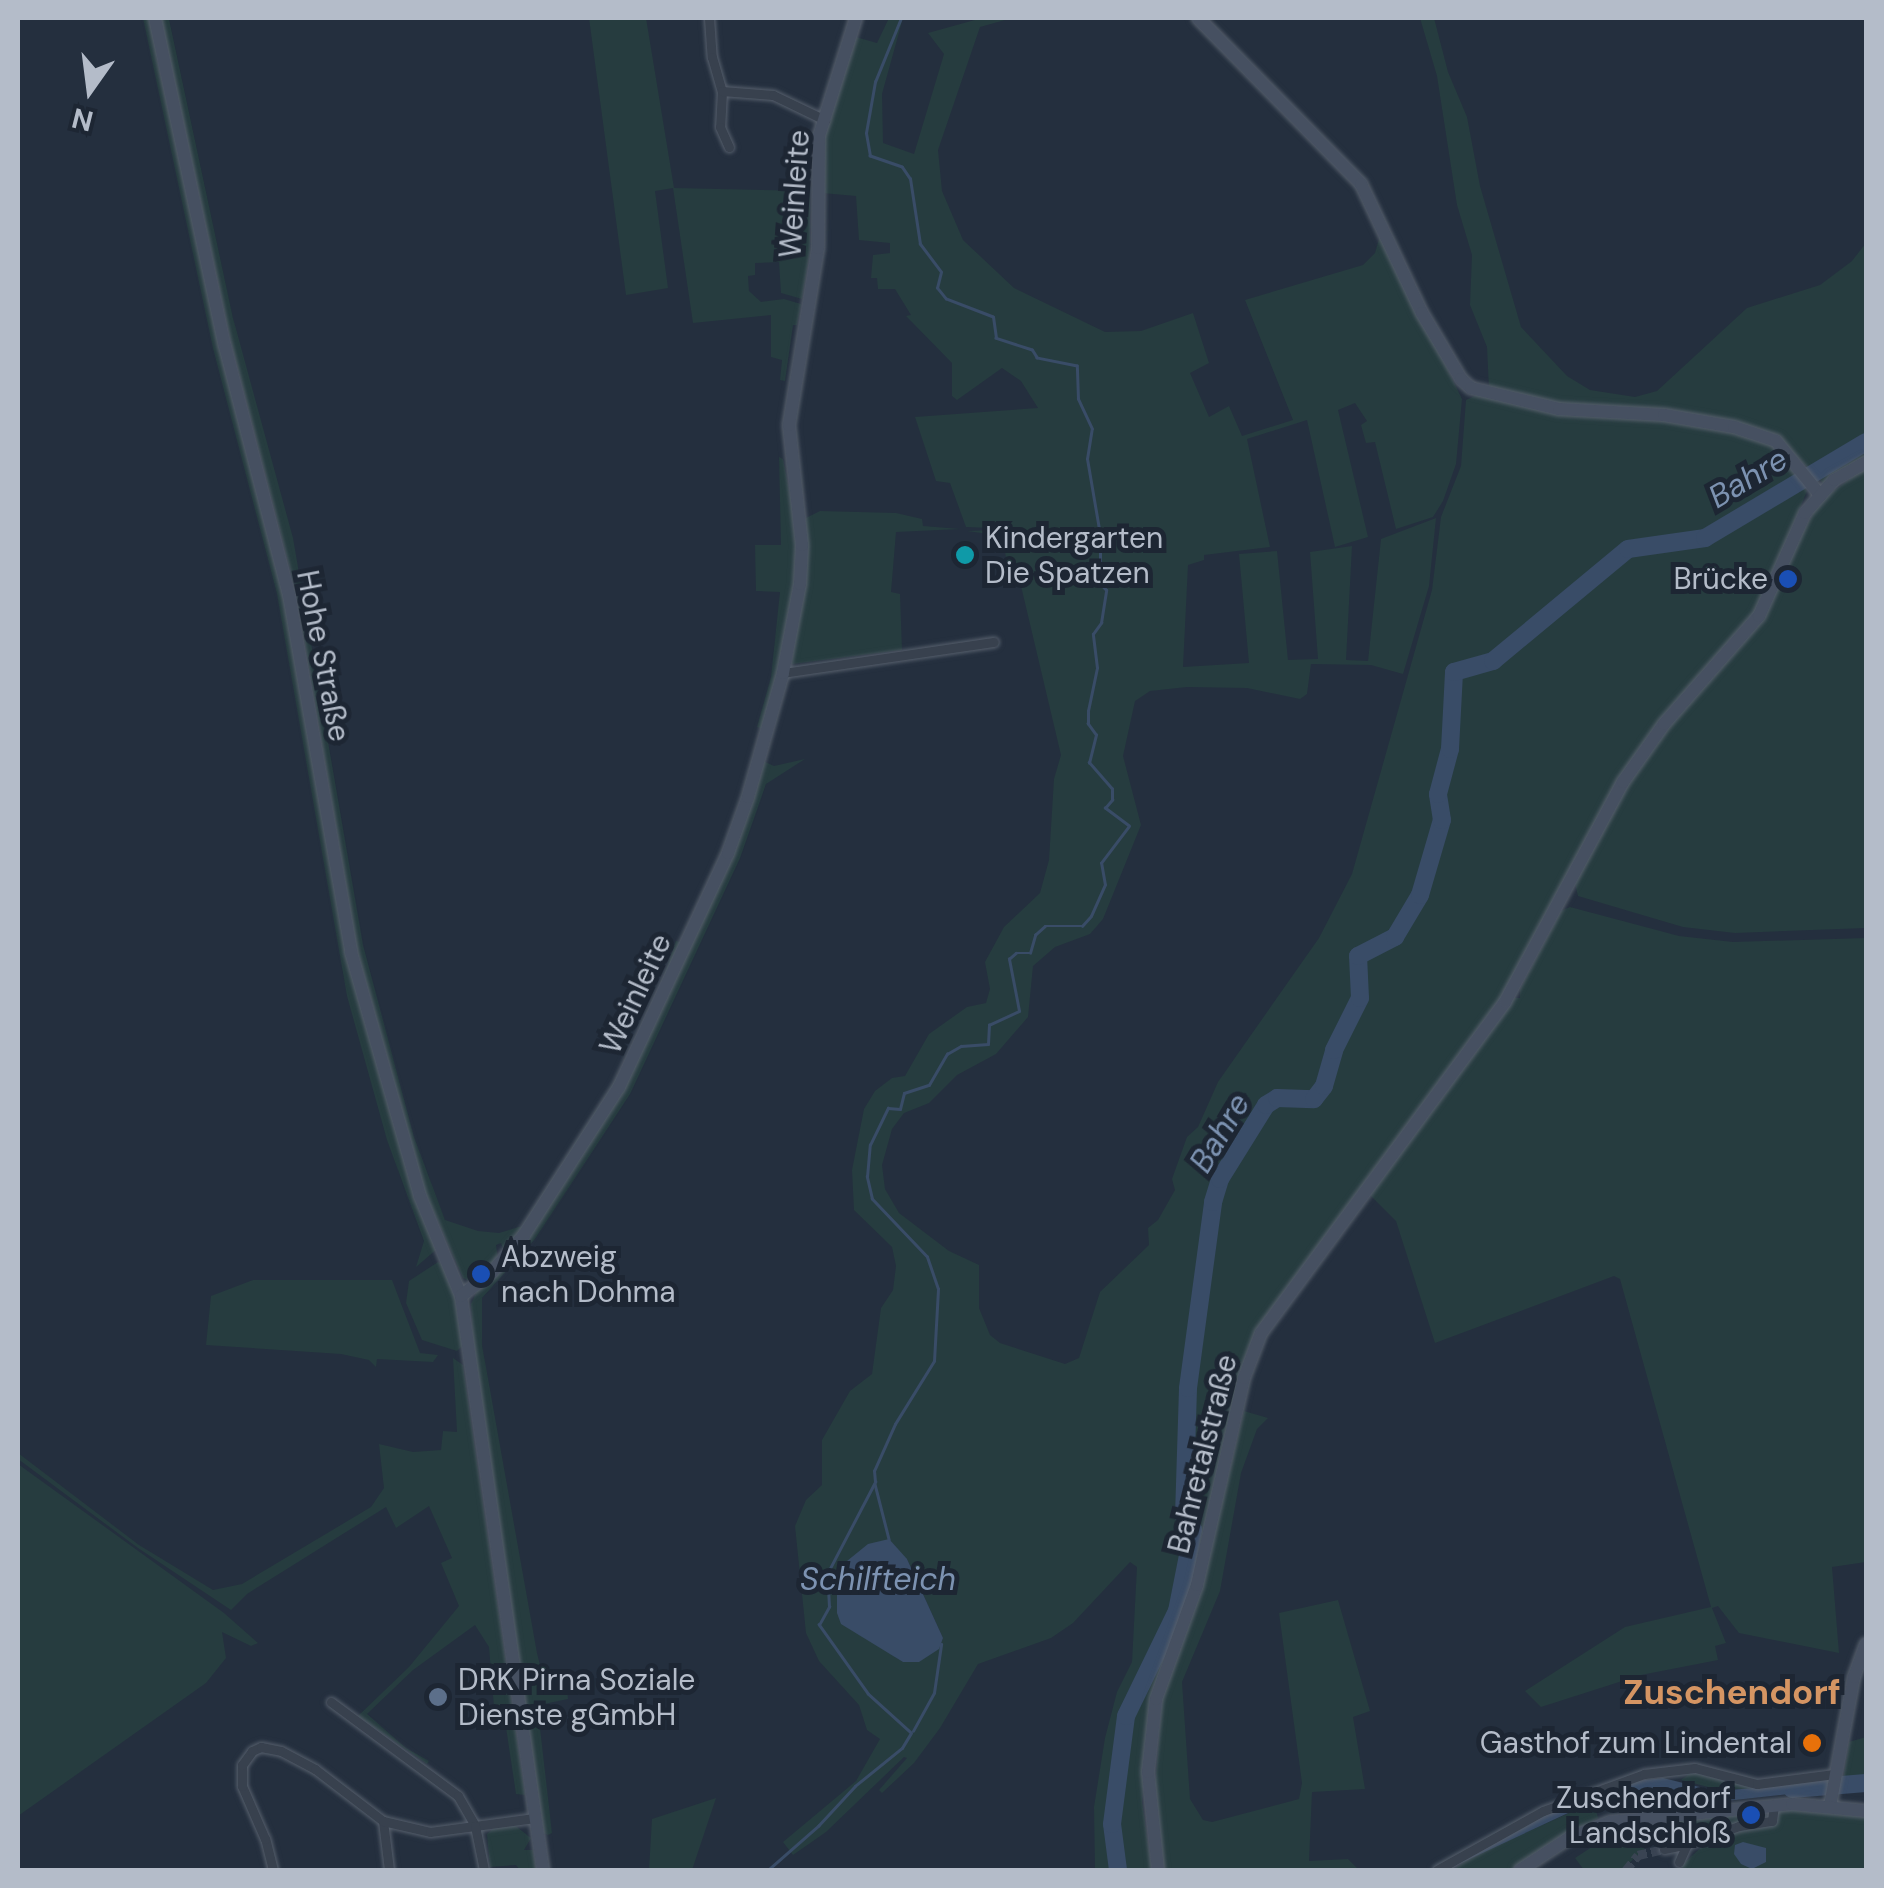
<!DOCTYPE html>
<meta charset="utf-8">
<style>
body{margin:0}
#map{position:relative;width:1884px;height:1888px;overflow:hidden;background:#242f3e;font-family:"DM Sans",sans-serif}
div>[style]{position:absolute}
.green>*{inset:0;background:#263c3f}
.water>*{inset:0;background:#394c67}
.stream>*{height:2.5px;margin:-1.25px;padding:0 1.25px;transform-origin:1.25px;border-radius:1.25px;background:#394c67}
.river>*{height:18px;margin:-9px;padding:0 9px;transform-origin:9px;border-radius:9px;background:#394c67}
.street-tunnel>*{height:9px;margin-top:-4.5px;transform-origin:0;background:repeating-linear-gradient(90deg,#3a4453 0 9px,transparent 0 13.5px)}
.roads{filter:drop-shadow(0 0 2px #565f6c) drop-shadow(0 0 2px #565f6c)}
.street>*{height:9px;margin:-4.5px;padding:0 4.5px;transform-origin:4.5px;border-radius:4.5px;background:#38414e}
.secondary>*{height:12px;margin:-6px;padding:0 6px;transform-origin:6px;border-radius:6px;background:#465061}
.dots>*{width:28px;height:28px;translate:-50% -50%;box-sizing:border-box;border:5px solid #1d2633;border-radius:50%}
span{translate:-50% -50%;white-space:nowrap;text-align:center;line-height:1.15;-webkit-text-stroke:10px #1d2633;paint-order:stroke}
.street-label{font-size:30px;color:#b4bcc9}
.poi-label{font-size:30px;color:#b4bcc9}
.left{translate:0 -50%;text-align:left}
.right{translate:-100% -50%;text-align:right}
.water-label{font-size:32px;color:#7c92b1;font-style:italic}
.quarter-label{font-size:35px;color:#d59563;font-weight:700}
.frame{position:absolute;inset:0;border:20px solid #b4bcc9;pointer-events:none}
.north{position:absolute;left:40px;top:40px;width:100px;height:100px;-webkit-text-stroke:8px #1d2633;paint-order:stroke;rotate:194deg;font-size:28px;font-weight:700;line-height:40px;text-align:center;color:#b4bcc9}
.north::after{content:'';display:block;margin:auto;width:35px;height:45px;background:#b4bcc9;clip-path:polygon(50% 0,100% 100%,50% 72%,0 100%)}
</style>
<div id="map">
<div class="green">
<div style="clip-path:polygon(143px 18px,149px 18px,159px 54px,156px 57px,284px 595px,346px 953px,416px 1198px,437px 1249px,416px 1267px,424px 1241px,387px 1140px,347px 996px,277px 594px,213px 348px)"></div>
<div style="clip-path:polygon(161px 18px,169px 19px,233px 318px,293px 538px,363px 945px,414px 1137px,445px 1220px,478px 1231px,499px 1233px,522px 1226px,613px 1084px,655px 1001px,676px 941px,683px 943px,616px 1085px,512px 1243px,503px 1248px,501px 1243px,496px 1245px,498px 1259px,470px 1281px,463px 1278px,425px 1192px,357px 949px,296px 592px,231px 342px)"></div>
<div style="clip-path:polygon(589px 18px,646px 18px,674px 188px,810px 191px,810px 252px,802px 299px,781px 293px,779px 262px,755px 263px,755px 275px,748px 276px,749px 291px,761px 302px,784px 299px,801px 304px,797px 325px,793px 325px,785px 381px,780px 380px,782px 360px,771px 357px,771px 315px,693px 323px,673px 188px,655px 191px,668px 288px,626px 295px)"></div>
<div style="clip-path:polygon(evenodd,889px 18px,903px 18px,882px 94px,883px 143px,914px 154px,944px 54px,928px 33px,982px 18px,1012px 18px,980px 27px,938px 150px,942px 191px,963px 240px,1014px 288px,1105px 332px,1141px 331px,1193px 313px,1209px 363px,1190px 373px,1209px 417px,1229px 406px,1242px 436px,1293px 420px,1245px 300px,1363px 265px,1375px 253px,1381px 232px,1462px 399px,1456px 464px,1443px 501px,1433px 517px,1396px 529px,1375px 442px,1366px 443px,1361px 425px,1367px 421px,1355px 403px,1338px 410px,1368px 537px,1335px 547px,1307px 420px,1247px 439px,1270px 547px,1204px 555px,1204px 560px,1188px 565px,1183px 667px,1249px 663px,1239px 554px,1277px 551px,1288px 660px,1318px 659px,1310px 552px,1352px 546px,1346px 660px,1368px 661px,1381px 539px,1436px 518px,1429px 586px,1403px 674px,1371px 665px,1311px 664px,1307px 694px,1300px 699px,1247px 688px,1187px 687px,1150px 691px,1135px 701px,1123px 756px,1141px 825px,1103px 919px,1090px 934px,1055px 947px,1033px 966px,1028px 1017px,996px 1054px,957px 1075px,929px 1103px,904px 1113px,892px 1129px,882px 1165px,885px 1189px,899px 1213px,949px 1251px,979px 1265px,979px 1308px,990px 1335px,1000px 1343px,1065px 1364px,1079px 1358px,1100px 1292px,1149px 1245px,1148px 1228px,1158px 1220px,1175px 1190px,1172px 1179px,1187px 1137px,1198px 1127px,1218px 1082px,1319px 938px,1352px 874px,1432px 590px,1441px 517px,1461px 466px,1466px 400px,1489px 389px,1487px 347px,1470px 305px,1472px 255px,1457px 205px,1437px 76px,1420px 18px,1434px 18px,1448px 72px,1467px 117px,1480px 186px,1521px 327px,1567px 376px,1590px 390px,1635px 397px,1657px 391px,1747px 308px,1820px 285px,1852px 261px,1866px 243px,1866px 457px,1823px 483px,1781px 441px,1730px 431px,1771px 443px,1807px 491px,1756px 614px,1662px 721px,1513px 982px,1258px 1329px,1247px 1351px,1192px 1582px,1150px 1699px,1142px 1802px,1152px 1870px,1095px 1870px,1094px 1807px,1105px 1738px,1117px 1692px,1132px 1662px,1137px 1567px,1130px 1562px,1073px 1623px,1051px 1638px,978px 1664px,940px 1728px,914px 1763px,882px 1793px,879px 1790px,907px 1758px,904px 1757px,826px 1832px,793px 1855px,783px 1842px,856px 1781px,880px 1739px,867px 1730px,859px 1705px,819px 1661px,806px 1633px,795px 1526px,806px 1500px,822px 1485px,822px 1440px,850px 1391px,872px 1374px,881px 1308px,893px 1290px,896px 1266px,892px 1247px,854px 1210px,852px 1170px,864px 1109px,875px 1091px,892px 1078px,905px 1076px,929px 1034px,967px 1007px,986px 1003px,990px 989px,985px 962px,1004px 927px,1040px 893px,1049px 860px,1054px 779px,1061px 755px,1021px 586px,1010px 586px,1004px 544px,995px 535px,967px 531px,1018px 529px,966px 527px,950px 483px,936px 481px,915px 417px,1038px 408px,1021px 381px,1002px 368px,957px 400px,952px 396px,952px 363px,906px 316px,911px 315px,895px 289px,878px 289px,877px 278px,871px 278px,873px 255px,890px 253px,890px 243px,859px 240px,856px 196px,822px 193px,824px 136px,856px 37px,877px 43px,889px 18px,907px 1559px,943px 1638px,938px 1649px,918px 1662px,903px 1662px,862px 1635px,907px 1559px)"></div>
<div style="clip-path:polygon(779px 457px,783px 459px,795px 520px,797px 565px,783px 658px,763px 729px,757px 727px,771px 677px,780px 592px,756px 591px,755px 545px,781px 545px)"></div>
<div style="clip-path:polygon(1866px 467px,1866px 928px,1735px 933px,1683px 927px,1578px 896px,1575px 883px,1628px 783px,1668px 727px,1740px 646px,1820px 501px)"></div>
<div style="clip-path:polygon(820px 511px,896px 513px,922px 519px,923px 526px,960px 529px,896px 532px,891px 592px,900px 594px,902px 650px,792px 664px,806px 518px)"></div>
<div style="clip-path:polygon(805px 759px,766px 784px,740px 858px,630px 1094px,535px 1239px,482px 1298px,482px 1345px,537px 1653px,540px 1665px,566px 1677px,568px 1699px,544px 1704px,545px 1726px,540px 1728px,552px 1833px,548px 1835px,543px 1833px,475px 1373px,471px 1304px,477px 1291px,489px 1284px,623px 1089px,732px 855px,763px 761px,774px 766px)"></div>
<div style="clip-path:polygon(1570px 907px,1679px 936px,1733px 942px,1866px 938px,1866px 1562px,1832px 1567px,1839px 1653px,1739px 1633px,1718px 1606px,1712px 1608px,1726px 1643px,1715px 1646px,1718px 1660px,1641px 1675px,1541px 1707px,1525px 1691px,1625px 1627px,1711px 1607px,1620px 1279px,1614px 1276px,1435px 1343px,1396px 1221px,1370px 1195px,1514px 998px,1520px 998px,1520px 989px,1561px 911px)"></div>
<div style="clip-path:polygon(438px 1262px,444px 1265px,455px 1298px,462px 1346px,457px 1351px,422px 1340px,406px 1303px,409px 1281px)"></div>
<div style="clip-path:polygon(253px 1280px,392px 1280px,420px 1353px,438px 1355px,433px 1362px,377px 1359px,376px 1367px,369px 1360px,341px 1354px,206px 1345px,211px 1296px)"></div>
<div style="clip-path:polygon(453px 1358px,463px 1365px,525px 1795px,516px 1794px,504px 1714px,495px 1719px,489px 1647px,475px 1625px,413px 1670px,367px 1714px,406px 1748px,429px 1761px,427px 1764px,358px 1716px,409px 1667px,459px 1606px,441px 1563px,452px 1558px,429px 1506px,396px 1528px,386px 1507px,247px 1594px,231px 1610px,138px 1548px,18px 1459px,18px 1453px,139px 1545px,213px 1590px,242px 1584px,371px 1507px,384px 1488px,379px 1444px,413px 1452px,441px 1450px,443px 1431px,457px 1432px)"></div>
<div style="clip-path:polygon(1244px 1411px,1268px 1418px,1257px 1429px,1241px 1473px,1220px 1591px,1182px 1682px,1190px 1799px,1203px 1820px,1212px 1822px,1299px 1799px,1302px 1783px,1279px 1613px,1338px 1600px,1370px 1711px,1353px 1717px,1365px 1789px,1312px 1792px,1309px 1861px,1348px 1859px,1359px 1870px,1162px 1870px,1154px 1798px,1162px 1700px,1202px 1586px)"></div>
<div style="clip-path:polygon(18px 1464px,224px 1613px,258px 1643px,251px 1646px,222px 1632px,226px 1658px,206px 1683px,18px 1816px)"></div>
<div style="clip-path:polygon(1866px 1737px,1866px 1777px,1843px 1780px,1849px 1742px)"></div>
<div style="clip-path:polygon(1694px 1770px,1694px 1773px,1755px 1789px,1716px 1789px,1681px 1780px)"></div>
<div style="clip-path:polygon(716px 1798px,692px 1870px,649px 1870px,652px 1819px)"></div>
<div style="clip-path:polygon(1594px 1802px,1598px 1818px,1512px 1870px,1453px 1870px,1472px 1856px)"></div>
<div style="clip-path:polygon(1811px 1809px,1866px 1815px,1866px 1870px,1684px 1870px,1681px 1866px,1709px 1840px,1739px 1828px,1774px 1824px,1779px 1810px)"></div>
<div style="clip-path:polygon(1737px 1814px,1770px 1815px,1684px 1842px,1674px 1838px,1676px 1820px)"></div>
<div style="clip-path:polygon(513px 1824px,531px 1838px,524px 1850px,533px 1850px,536px 1870px,520px 1870px,516px 1865px,490px 1867px,487px 1834px,496px 1826px)"></div>
<div style="clip-path:polygon(1654px 1828px,1667px 1833px,1633px 1839px,1633px 1847px,1645px 1848px,1622px 1870px,1584px 1870px,1575px 1858px,1601px 1841px,1599px 1834px)"></div>
</div>
<div class="water">
<div style="clip-path:polygon(889px 1539px,907px 1559px,943px 1638px,939px 1649px,919px 1662px,903px 1662px,841px 1624px,837px 1613px,837px 1579px,847px 1561px,868px 1544px)"></div>
<div style="clip-path:polygon(1663px 1778px,1716px 1791px,1816px 1783px,1817px 1791px,1698px 1804px,1671px 1788px,1629px 1791px,1581px 1807px,1446px 1870px,1519px 1828px,1566px 1806px,1627px 1782px)"></div>
<div style="clip-path:polygon(1743px 1842px,1766px 1848px,1766px 1862px,1752px 1869px,1741px 1864px,1734px 1854px,1735px 1845px)"></div>
</div>
<div class="stream">
<div style="left:875px;top:1484px;width:57px;rotate:75.7deg"></div>
<div style="left:913px;top:1731px;width:43px;rotate:-61.1deg"></div>
<div style="left:934px;top:1693px;width:49px;rotate:-81.7deg"></div>
<div style="left:768px;top:1870px;width:67px;rotate:-41.3deg"></div>
<div style="left:818px;top:1826px;width:54px;rotate:-47.2deg"></div>
<div style="left:855px;top:1786px;width:60px;rotate:-39deg"></div>
<div style="left:902px;top:1748px;width:17px;rotate:-59deg"></div>
<div style="left:911px;top:1733px;width:58px;rotate:-137.8deg"></div>
<div style="left:868px;top:1694px;width:85px;rotate:-125.4deg"></div>
<div style="left:819px;top:1625px;width:21px;rotate:-61deg"></div>
<div style="left:829px;top:1607px;width:33px;rotate:-93deg"></div>
<div style="left:827px;top:1574px;width:104px;rotate:-62.4deg"></div>
<div style="left:875px;top:1482px;width:11px;rotate:-95deg"></div>
<div style="left:874px;top:1471px;width:51px;rotate:-65.9deg"></div>
<div style="left:895px;top:1424px;width:74px;rotate:-58.2deg"></div>
<div style="left:934px;top:1361px;width:72px;rotate:-86.8deg"></div>
<div style="left:938px;top:1289px;width:34px;rotate:-109deg"></div>
<div style="left:927px;top:1257px;width:80px;rotate:-133.5deg"></div>
<div style="left:872px;top:1199px;width:23px;rotate:-103deg"></div>
<div style="left:867px;top:1177px;width:32px;rotate:-85deg"></div>
<div style="left:870px;top:1145px;width:41px;rotate:-64.1deg"></div>
<div style="left:888px;top:1108px;width:12px;rotate:5deg"></div>
<div style="left:900px;top:1109px;width:16px;rotate:-76deg"></div>
<div style="left:904px;top:1093px;width:26px;rotate:-18deg"></div>
<div style="left:929px;top:1085px;width:36px;rotate:-60deg"></div>
<div style="left:947px;top:1054px;width:16px;rotate:-30deg"></div>
<div style="left:961px;top:1046px;width:27px;rotate:-4deg"></div>
<div style="left:988px;top:1044px;width:19px;rotate:-87deg"></div>
<div style="left:989px;top:1025px;width:33px;rotate:-25deg"></div>
<div style="left:1019px;top:1011px;width:53px;rotate:-100.9deg"></div>
<div style="left:1009px;top:959px;width:9px;rotate:-41deg"></div>
<div style="left:1016px;top:953px;width:14px"></div>
<div style="left:1030px;top:953px;width:19px;rotate:-74deg"></div>
<div style="left:1035px;top:935px;width:13px;rotate:-42deg"></div>
<div style="left:1045px;top:926px;width:37px"></div>
<div style="left:1082px;top:926px;width:13px;rotate:-48deg"></div>
<div style="left:1091px;top:916px;width:34px;rotate:-66deg"></div>
<div style="left:1105px;top:885px;width:22px;rotate:-100deg"></div>
<div style="left:1101px;top:863px;width:46px;rotate:-52.9deg"></div>
<div style="left:1129px;top:826px;width:30px;rotate:-143deg"></div>
<div style="left:1105px;top:808px;width:11px;rotate:-49deg"></div>
<div style="left:1112px;top:800px;width:11px;rotate:-90deg"></div>
<div style="left:1112px;top:789px;width:35px;rotate:-131deg"></div>
<div style="left:1089px;top:763px;width:29px;rotate:-76deg"></div>
<div style="left:1096px;top:735px;width:14px;rotate:-126deg"></div>
<div style="left:1088px;top:724px;width:13px;rotate:-90deg"></div>
<div style="left:1088px;top:711px;width:44px;rotate:-78.2deg"></div>
<div style="left:1097px;top:668px;width:34px;rotate:-97deg"></div>
<div style="left:1093px;top:634px;width:14px;rotate:-54deg"></div>
<div style="left:1101px;top:623px;width:33px;rotate:-81deg"></div>
<div style="left:1106px;top:590px;width:8px;rotate:-135deg"></div>
<div style="left:1100px;top:584px;width:49px;rotate:-90deg"></div>
<div style="left:1100px;top:535px;width:77px;rotate:-99.7deg"></div>
<div style="left:1087px;top:459px;width:30px;rotate:-81deg"></div>
<div style="left:1092px;top:429px;width:33px;rotate:-115deg"></div>
<div style="left:1078px;top:399px;width:33px;rotate:-92deg"></div>
<div style="left:1077px;top:366px;width:41px;rotate:-168.7deg"></div>
<div style="left:1037px;top:358px;width:9px;rotate:-122deg"></div>
<div style="left:1032px;top:350px;width:38px;rotate:-162deg"></div>
<div style="left:996px;top:338px;width:21px;rotate:-98deg"></div>
<div style="left:993px;top:317px;width:50px;rotate:-159deg"></div>
<div style="left:946px;top:299px;width:14px;rotate:-129deg"></div>
<div style="left:937px;top:288px;width:16px;rotate:-76deg"></div>
<div style="left:941px;top:272px;width:35px;rotate:-127deg"></div>
<div style="left:920px;top:244px;width:66px;rotate:-98.7deg"></div>
<div style="left:910px;top:179px;width:14px;rotate:-124deg"></div>
<div style="left:902px;top:167px;width:34px;rotate:-161deg"></div>
<div style="left:870px;top:156px;width:23px;rotate:-100deg"></div>
<div style="left:866px;top:133px;width:52px;rotate:-80deg"></div>
<div style="left:875px;top:82px;width:69px;rotate:-67.9deg"></div>
</div>
<div class="river">
<div style="left:1792px;top:1789px;width:74px;rotate:-4.6deg"></div>
<div style="left:1118px;top:1870px;width:46px;rotate:-97.4deg"></div>
<div style="left:1112px;top:1824px;width:109px;rotate:-82.6deg"></div>
<div style="left:1126px;top:1716px;width:117px;rotate:-64.1deg"></div>
<div style="left:1177px;top:1611px;width:83px;rotate:-78.8deg"></div>
<div style="left:1193px;top:1530px;width:17px;rotate:-123deg"></div>
<div style="left:1184px;top:1516px;width:128px;rotate:-88.2deg"></div>
<div style="left:1188px;top:1388px;width:188px;rotate:-82.3deg"></div>
<div style="left:1213px;top:1202px;width:24px;rotate:-73deg"></div>
<div style="left:1220px;top:1179px;width:87px;rotate:-58.1deg"></div>
<div style="left:1266px;top:1105px;width:13px;rotate:-32deg"></div>
<div style="left:1277px;top:1098px;width:37px;rotate:2deg"></div>
<div style="left:1314px;top:1099px;width:16px;rotate:-52deg"></div>
<div style="left:1324px;top:1086px;width:37px;rotate:-74deg"></div>
<div style="left:1334px;top:1050px;width:58px;rotate:-63.4deg"></div>
<div style="left:1360px;top:998px;width:42px;rotate:-92.7deg"></div>
<div style="left:1358px;top:956px;width:42px;rotate:-27.2deg"></div>
<div style="left:1395px;top:937px;width:49px;rotate:-59.2deg"></div>
<div style="left:1420px;top:895px;width:78px;rotate:-73.7deg"></div>
<div style="left:1442px;top:820px;width:26px;rotate:-99deg"></div>
<div style="left:1438px;top:794px;width:47px;rotate:-75.1deg"></div>
<div style="left:1450px;top:749px;width:77px;rotate:-87deg"></div>
<div style="left:1454px;top:672px;width:41px;rotate:-15.8deg"></div>
<div style="left:1493px;top:661px;width:175px;rotate:-39.7deg"></div>
<div style="left:1628px;top:549px;width:78px;rotate:-8.1deg"></div>
<div style="left:1705px;top:538px;width:187px;rotate:-30.8deg"></div>
</div>
<div class="street-tunnel">
<div style="left:1626px;top:1870px;width:19px;rotate:-51deg"></div>
<div style="left:1638px;top:1855px;width:27px;rotate:-13deg"></div>
</div>
<div class="roads">
<div class="street">
<div style="left:709px;top:18px;width:39px;rotate:86deg"></div>
<div style="left:712px;top:57px;width:35px;rotate:74deg"></div>
<div style="left:722px;top:91px;width:36px;rotate:93deg"></div>
<div style="left:720px;top:127px;width:22px;rotate:66deg"></div>
<div style="left:722px;top:91px;width:51px;rotate:4.5deg"></div>
<div style="left:773px;top:95px;width:58px;rotate:25.7deg"></div>
<div style="left:783px;top:673px;width:213px;rotate:-8.4deg"></div>
<div style="left:331px;top:1702px;width:158px;rotate:36.5deg"></div>
<div style="left:458px;top:1796px;width:34px;rotate:60deg"></div>
<div style="left:475px;top:1826px;width:60px;rotate:-7.7deg"></div>
<div style="left:383px;top:1821px;width:49px;rotate:83deg"></div>
<div style="left:1664px;top:1849px;width:24px;rotate:-12deg"></div>
<div style="left:1679px;top:1862px;width:20px;rotate:-66deg"></div>
<div style="left:1687px;top:1844px;width:55px;rotate:-19.1deg"></div>
<div style="left:1739px;top:1826px;width:33px;rotate:-9deg"></div>
<div style="left:1772px;top:1821px;width:16px;rotate:-83deg"></div>
<div style="left:273px;top:1870px;width:32px;rotate:-104deg"></div>
<div style="left:265px;top:1839px;width:58px;rotate:-113.5deg"></div>
<div style="left:242px;top:1786px;width:21px;rotate:-90deg"></div>
<div style="left:242px;top:1765px;width:17px;rotate:-54deg"></div>
<div style="left:252px;top:1751px;width:10px;rotate:-24deg"></div>
<div style="left:261px;top:1747px;width:20px;rotate:11deg"></div>
<div style="left:281px;top:1751px;width:38px;rotate:28deg"></div>
<div style="left:315px;top:1769px;width:86px;rotate:37.4deg"></div>
<div style="left:383px;top:1821px;width:48px;rotate:13.2deg"></div>
<div style="left:430px;top:1832px;width:45px;rotate:-7.6deg"></div>
<div style="left:475px;top:1826px;width:45px;rotate:78.4deg"></div>
<div style="left:1437px;top:1870px;width:121px;rotate:-29.1deg"></div>
<div style="left:1543px;top:1811px;width:108px;rotate:-20.1deg"></div>
<div style="left:1644px;top:1774px;width:51px;rotate:-6.7deg"></div>
<div style="left:1695px;top:1768px;width:64px;rotate:14.5deg"></div>
<div style="left:1757px;top:1784px;width:78px;rotate:-7.4deg"></div>
</div>
<div class="secondary">
<div style="left:155px;top:18px;width:335px;rotate:78deg"></div>
<div style="left:225px;top:346px;width:257px;rotate:75.6deg"></div>
<div style="left:289px;top:595px;width:362px;rotate:80.1deg"></div>
<div style="left:351px;top:952px;width:254px;rotate:74.2deg"></div>
<div style="left:420px;top:1196px;width:108px;rotate:67.7deg"></div>
<div style="left:461px;top:1296px;width:580px;rotate:81.87deg"></div>
<div style="left:1198px;top:18px;width:233px;rotate:45.5deg"></div>
<div style="left:1361px;top:184px;width:143px;rotate:64.7deg"></div>
<div style="left:1422px;top:313px;width:77px;rotate:59.4deg"></div>
<div style="left:1461px;top:379px;width:13px;rotate:42deg"></div>
<div style="left:1471px;top:388px;width:90px;rotate:13.4deg"></div>
<div style="left:1559px;top:409px;width:105px;rotate:3.3deg"></div>
<div style="left:1664px;top:415px;width:71px;rotate:9.7deg"></div>
<div style="left:1734px;top:427px;width:44px;rotate:18.4deg"></div>
<div style="left:1776px;top:441px;width:70px;rotate:50.8deg"></div>
<div style="left:461px;top:1296px;width:39px;rotate:-38deg"></div>
<div style="left:492px;top:1272px;width:49px;rotate:-49.1deg"></div>
<div style="left:524px;top:1235px;width:176px;rotate:-57.3deg"></div>
<div style="left:619px;top:1087px;width:258px;rotate:-65deg"></div>
<div style="left:728px;top:853px;width:59px;rotate:-70.3deg"></div>
<div style="left:748px;top:797px;width:129px;rotate:-74.2deg"></div>
<div style="left:783px;top:673px;width:91px;rotate:-79.2deg"></div>
<div style="left:800px;top:584px;width:39px;rotate:-87deg"></div>
<div style="left:802px;top:545px;width:121px;rotate:-96.2deg"></div>
<div style="left:789px;top:425px;width:179px;rotate:-80.7deg"></div>
<div style="left:818px;top:248px;width:112px;rotate:-89.5deg"></div>
<div style="left:819px;top:136px;width:124px;rotate:-72.6deg"></div>
<div style="left:1830px;top:1806px;width:131px;rotate:-79.5deg"></div>
<div style="left:1854px;top:1677px;width:35px;rotate:-70deg"></div>
<div style="left:1158px;top:1870px;width:99px;rotate:-95.8deg"></div>
<div style="left:1148px;top:1772px;width:73px;rotate:-83.7deg"></div>
<div style="left:1156px;top:1699px;width:121px;rotate:-70.2deg"></div>
<div style="left:1197px;top:1585px;width:212px;rotate:-77.2deg"></div>
<div style="left:1244px;top:1378px;width:48px;rotate:-69.3deg"></div>
<div style="left:1261px;top:1333px;width:411px;rotate:-53.6deg"></div>
<div style="left:1505px;top:1002px;width:250px;rotate:-61.8deg"></div>
<div style="left:1623px;top:782px;width:71px;rotate:-54.7deg"></div>
<div style="left:1664px;top:724px;width:144px;rotate:-48.7deg"></div>
<div style="left:1759px;top:616px;width:113px;rotate:-65.9deg"></div>
<div style="left:1805px;top:513px;width:44px;rotate:-48.7deg"></div>
<div style="left:1834px;top:480px;width:37px;rotate:-29deg"></div>
<div style="left:1520px;top:1870px;width:59px;rotate:-33.1deg"></div>
<div style="left:1569px;top:1838px;width:44px;rotate:-21.3deg"></div>
<div style="left:1610px;top:1822px;width:183px;rotate:-5.6deg"></div>
<div style="left:1792px;top:1804px;width:74px;rotate:5.4deg"></div>
</div>
</div>
<div class="dots">
<div style="left:965px;top:555px;background:#0f9aa8"></div>
<div style="left:1788px;top:579px;background:#1a4fb4"></div>
<div style="left:481px;top:1274px;background:#1a4fb4"></div>
<div style="left:438px;top:1697px;background:#5c6f8a"></div>
<div style="left:1812px;top:1743px;background:#e8710a"></div>
<div style="left:1751px;top:1815px;background:#1a4fb4"></div>
</div>
<div class="street-label">
<span style="left:795px;top:194px;rotate:-86deg">Weinleite</span>
<span style="left:323px;top:656px;rotate:79deg">Hohe Straße</span>
<span style="left:636px;top:994px;rotate:-65deg">Weinleite</span>
<span style="left:1203px;top:1454px;rotate:-76deg">Bahretalstraße</span>
</div>
<div class="poi-label">
<span class="left" style="left:985px;top:555px">Kindergarten<br>Die Spatzen</span>
<span class="right" style="left:1768px;top:579px">Brücke</span>
<span class="left" style="left:501px;top:1274px">Abzweig<br>nach Dohma</span>
<span class="left" style="left:458px;top:1697px">DRK Pirna Soziale<br>Dienste gGmbH</span>
<span class="right" style="left:1792px;top:1743px">Gasthof zum Lindental</span>
<span class="right" style="left:1731px;top:1815px">Zuschendorf<br>Landschloß</span>
</div>
<div class="water-label">
<span style="left:1748px;top:478px;rotate:-31deg">Bahre</span>
<span style="left:1220px;top:1133px;rotate:-59deg">Bahre</span>
<span style="left:878px;top:1579px">Schilfteich</span>
</div>
<div class="quarter-label">
<span style="left:1732px;top:1692px">Zuschendorf</span>
</div>
<div class="frame"></div>
<div class="north">N</div>
</div>
